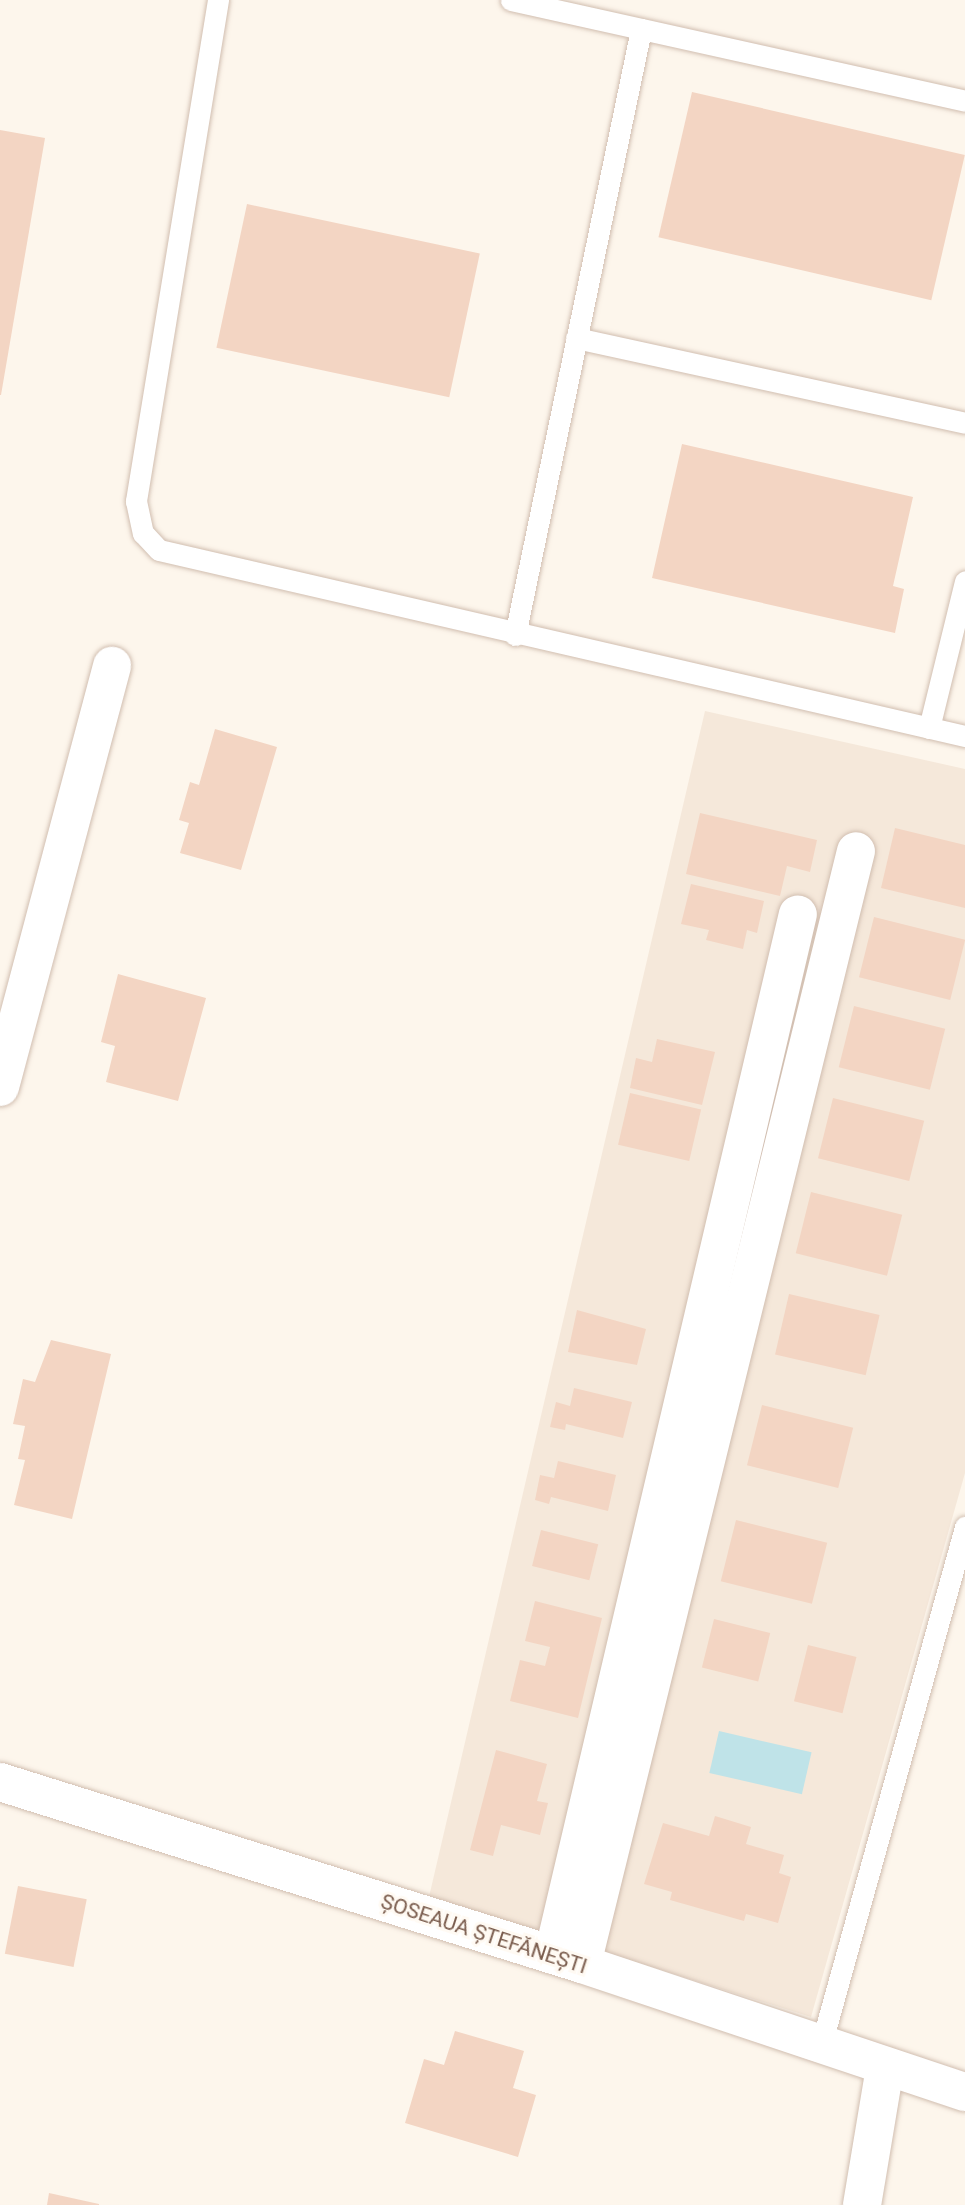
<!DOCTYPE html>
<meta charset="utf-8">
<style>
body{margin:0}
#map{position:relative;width:965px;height:2205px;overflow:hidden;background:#fdf6ec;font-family:Roboto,sans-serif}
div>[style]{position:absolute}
.residential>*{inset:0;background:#f5e8da}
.water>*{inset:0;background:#bfe3e8;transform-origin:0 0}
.building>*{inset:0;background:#f3d5c3;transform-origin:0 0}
.roads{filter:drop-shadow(0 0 2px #d1beb0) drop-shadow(0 0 2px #d1beb0)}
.lane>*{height:21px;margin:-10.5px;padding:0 10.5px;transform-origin:10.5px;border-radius:10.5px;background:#fff}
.street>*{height:38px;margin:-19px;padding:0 19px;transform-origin:19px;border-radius:19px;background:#fff}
.secondary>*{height:38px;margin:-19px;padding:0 19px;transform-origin:19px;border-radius:19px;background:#fff}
span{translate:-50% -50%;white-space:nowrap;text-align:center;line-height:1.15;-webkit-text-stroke:6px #fffaf3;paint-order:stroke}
.street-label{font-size:21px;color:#7a5c4d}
</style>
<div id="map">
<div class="residential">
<div style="clip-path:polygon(705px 711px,965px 769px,965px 1473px,811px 2017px,429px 1897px)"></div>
</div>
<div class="water">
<div style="left:719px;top:1731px;width:95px;height:43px;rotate:13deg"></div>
</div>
<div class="building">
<div style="left:692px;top:92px;width:280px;height:149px;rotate:13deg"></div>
<div style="clip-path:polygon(0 130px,45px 138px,1px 395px,0 395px)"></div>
<div style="left:247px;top:204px;width:238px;height:147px;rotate:12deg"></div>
<div style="clip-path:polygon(682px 444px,913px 497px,893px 586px,904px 589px,895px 633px,652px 578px)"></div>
<div style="clip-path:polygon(215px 729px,277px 747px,241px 870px,180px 853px,189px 823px,179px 820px,190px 782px,199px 785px)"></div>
<div style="clip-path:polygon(700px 813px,817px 840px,810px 872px,787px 866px,780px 896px,686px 874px)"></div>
<div style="clip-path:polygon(895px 828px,965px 845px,965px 908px,881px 888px)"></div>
<div style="clip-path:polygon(691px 884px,764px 901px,757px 933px,747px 930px,743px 949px,706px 940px,709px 930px,681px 924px)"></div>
<div style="left:874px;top:917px;width:94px;height:62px;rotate:14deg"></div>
<div style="clip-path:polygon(118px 974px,206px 998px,178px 1101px,106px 1082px,115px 1046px,101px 1042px)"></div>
<div style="left:854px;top:1006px;width:94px;height:63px;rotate:14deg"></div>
<div style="clip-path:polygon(657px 1039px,715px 1052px,702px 1105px,630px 1088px,636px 1058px,652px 1062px)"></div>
<div style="left:630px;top:1093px;width:73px;height:53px;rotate:13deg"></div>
<div style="left:833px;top:1098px;width:94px;height:62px;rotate:14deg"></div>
<div style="left:811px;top:1192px;width:94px;height:63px;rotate:14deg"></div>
<div style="left:789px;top:1294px;width:93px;height:62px;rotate:13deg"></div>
<div style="clip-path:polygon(577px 1310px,646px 1329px,637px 1365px,568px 1352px)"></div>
<div style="clip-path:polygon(51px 1340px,111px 1354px,72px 1519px,14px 1505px,25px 1460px,18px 1459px,25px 1426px,13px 1424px,23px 1379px,35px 1382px)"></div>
<div style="clip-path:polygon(574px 1388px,632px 1402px,623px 1438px,566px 1424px,565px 1430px,550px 1427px,556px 1402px,570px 1406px)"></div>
<div style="left:762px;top:1405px;width:94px;height:62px;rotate:14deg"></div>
<div style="clip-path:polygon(558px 1461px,616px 1475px,608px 1511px,551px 1497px,549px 1504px,535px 1500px,540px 1475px,554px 1478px)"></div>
<div style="left:736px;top:1520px;width:94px;height:63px;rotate:14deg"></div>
<div style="left:541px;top:1530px;width:59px;height:37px;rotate:14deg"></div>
<div style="clip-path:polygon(535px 1601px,602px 1618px,578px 1718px,510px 1701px,520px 1660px,545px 1666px,550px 1647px,525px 1641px)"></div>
<div style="left:714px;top:1619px;width:58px;height:50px;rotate:14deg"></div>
<div style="left:808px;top:1645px;width:50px;height:58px;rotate:14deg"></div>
<div style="clip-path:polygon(496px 1750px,547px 1764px,537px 1801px,548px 1803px,540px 1835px,501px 1825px,493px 1856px,470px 1850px)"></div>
<div style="clip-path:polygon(715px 1816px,751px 1827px,746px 1844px,784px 1855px,779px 1873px,791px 1877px,778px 1923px,746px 1914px,744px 1921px,670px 1900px,672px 1892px,644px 1884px,663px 1823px,709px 1836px)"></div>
<div style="left:18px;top:1886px;width:70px;height:69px;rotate:11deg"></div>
<div style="clip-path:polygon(455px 2031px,524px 2051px,513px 2088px,536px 2095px,518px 2157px,405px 2123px,424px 2059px,444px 2065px)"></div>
<div style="clip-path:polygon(49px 2193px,99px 2204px,99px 2205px,47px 2205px)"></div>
</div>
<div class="roads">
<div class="lane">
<div style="left:218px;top:0;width:508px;rotate:99.3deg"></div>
<div style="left:136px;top:501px;width:33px;rotate:78deg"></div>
<div style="left:143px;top:533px;width:23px;rotate:47deg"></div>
<div style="left:159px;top:550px;width:827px;rotate:12.99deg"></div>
<div style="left:511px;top:0;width:465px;rotate:12.5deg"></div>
<div style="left:576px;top:338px;width:398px;rotate:12.3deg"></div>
<div style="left:515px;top:635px;width:619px;rotate:-78.25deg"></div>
<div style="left:929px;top:728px;width:151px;rotate:-76.2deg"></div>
<div style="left:821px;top:2045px;width:538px;rotate:-74.46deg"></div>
</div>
<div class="street">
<div style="left:0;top:1087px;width:436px;rotate:-75.1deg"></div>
<div style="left:553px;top:1955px;width:1069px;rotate:-76.76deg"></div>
<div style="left:582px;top:1964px;width:1146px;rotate:-76.17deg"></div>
<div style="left:862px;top:2205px;width:140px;rotate:-80.5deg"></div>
</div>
<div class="secondary">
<div style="left:0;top:1782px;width:610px;rotate:17.37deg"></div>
<div style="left:582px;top:1964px;width:404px;rotate:18.5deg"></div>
</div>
</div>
<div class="street-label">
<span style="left:484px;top:1934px;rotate:18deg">ȘOSEAUA ȘTEFĂNEȘTI</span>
</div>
</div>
